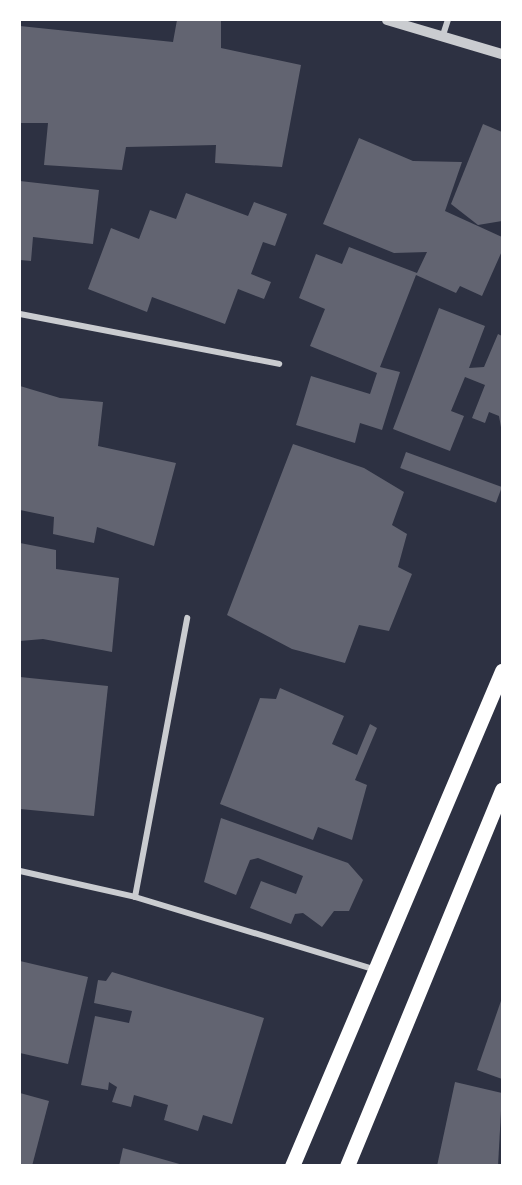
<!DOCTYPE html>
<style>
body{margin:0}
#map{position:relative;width:522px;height:1185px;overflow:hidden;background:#2d3142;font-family:Barlow,sans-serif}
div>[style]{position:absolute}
.building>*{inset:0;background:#626471;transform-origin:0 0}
.minor>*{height:6px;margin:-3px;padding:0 3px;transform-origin:3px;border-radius:3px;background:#caccd0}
.tertiary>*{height:10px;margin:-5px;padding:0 5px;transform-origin:5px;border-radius:5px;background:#caccd0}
.primary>*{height:15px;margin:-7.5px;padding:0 7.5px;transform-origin:7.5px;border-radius:7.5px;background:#fff}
span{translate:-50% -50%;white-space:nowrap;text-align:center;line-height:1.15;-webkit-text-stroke:4.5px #fff;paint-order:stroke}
.frame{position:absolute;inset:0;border:21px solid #fff;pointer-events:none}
</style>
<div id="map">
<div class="building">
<div style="clip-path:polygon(177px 20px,221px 20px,221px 48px,301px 65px,282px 167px,215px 163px,216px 145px,126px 147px,122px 170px,44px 165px,48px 123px,20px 123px,20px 26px,173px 42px)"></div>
<div style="clip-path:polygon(483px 124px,502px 132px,502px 221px,478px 225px,451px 204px)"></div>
<div style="clip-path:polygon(359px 138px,413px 161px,462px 162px,445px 211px,502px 237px,502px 251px,482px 296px,460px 286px,456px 293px,416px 275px,380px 367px,400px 372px,382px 430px,360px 423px,355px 443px,296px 425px,311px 376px,370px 394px,377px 373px,310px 346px,325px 309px,299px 298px,316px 254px,342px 264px,349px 247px,417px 273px,427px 252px,394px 253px,323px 224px)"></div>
<div style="clip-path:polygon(20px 181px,99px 190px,93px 244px,33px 237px,31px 261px,20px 260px)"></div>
<div style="clip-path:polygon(186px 193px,248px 216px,254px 202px,287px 214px,275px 246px,263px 242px,251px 274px,271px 282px,264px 299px,238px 289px,225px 324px,152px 297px,147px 312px,88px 289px,111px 228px,139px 239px,150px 210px,176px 219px)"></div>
<div style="clip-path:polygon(439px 308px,485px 326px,469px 368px,484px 367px,498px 334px,502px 336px,502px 433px,499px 416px,489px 412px,485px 423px,472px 418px,485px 385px,465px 377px,451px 411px,464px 416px,450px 451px,393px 429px)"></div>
<div style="clip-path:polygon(20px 386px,60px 398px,103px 402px,98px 446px,176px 463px,154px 546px,97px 527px,94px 543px,53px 534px,54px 517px,20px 510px)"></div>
<div style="clip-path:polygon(293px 444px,364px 468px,404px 492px,392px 525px,407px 534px,398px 567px,412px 574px,389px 631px,359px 625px,345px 663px,292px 649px,227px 615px)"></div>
<div style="left:406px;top:452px;width:102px;height:17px;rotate:20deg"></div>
<div style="clip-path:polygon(20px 543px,56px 550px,56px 569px,119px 578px,112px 652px,43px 639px,20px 641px)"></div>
<div style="clip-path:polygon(20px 677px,108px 686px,94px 816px,20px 809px)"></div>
<div style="clip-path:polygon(280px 688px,344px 716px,332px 744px,357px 755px,370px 724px,377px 728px,355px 780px,367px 785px,352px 840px,318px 827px,313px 840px,220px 804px,260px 698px,276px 699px)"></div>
<div style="clip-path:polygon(221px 818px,348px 863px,363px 880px,349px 911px,334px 911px,322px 927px,303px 913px,295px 914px,291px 924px,250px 908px,261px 881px,296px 894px,303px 876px,258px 858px,250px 860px,236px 895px,204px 882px)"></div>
<div style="clip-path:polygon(20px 961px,88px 977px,68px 1064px,20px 1053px)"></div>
<div style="clip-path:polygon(112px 972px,264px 1018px,232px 1124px,203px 1115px,198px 1131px,164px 1120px,168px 1105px,134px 1095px,131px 1107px,112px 1102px,117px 1087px,109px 1082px,108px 1090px,81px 1085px,95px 1016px,129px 1023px,132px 1011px,94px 1003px,98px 980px,106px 981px)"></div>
<div style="clip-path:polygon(502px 998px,502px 1079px,477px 1070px)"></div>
<div style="clip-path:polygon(455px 1082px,502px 1093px,498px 1166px,437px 1166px)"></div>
<div style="clip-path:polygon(20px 1093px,49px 1101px,32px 1166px,20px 1166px)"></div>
<div style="clip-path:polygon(123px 1148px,183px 1165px,183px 1166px,119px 1166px)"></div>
</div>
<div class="minor">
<div style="left:443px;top:35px;width:16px;rotate:-72deg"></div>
<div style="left:20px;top:314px;width:264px;rotate:10.9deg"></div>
<div style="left:20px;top:871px;width:118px;rotate:12.7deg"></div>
<div style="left:135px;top:897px;width:250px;rotate:16.8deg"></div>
<div style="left:135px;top:897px;width:284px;rotate:-79.4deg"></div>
</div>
<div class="tertiary">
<div style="left:387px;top:20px;width:120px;rotate:16.5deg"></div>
</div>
<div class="primary">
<div style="left:292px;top:1166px;width:538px;rotate:-67.01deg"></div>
<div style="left:347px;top:1166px;width:407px;rotate:-67.6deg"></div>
</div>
<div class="frame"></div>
</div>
